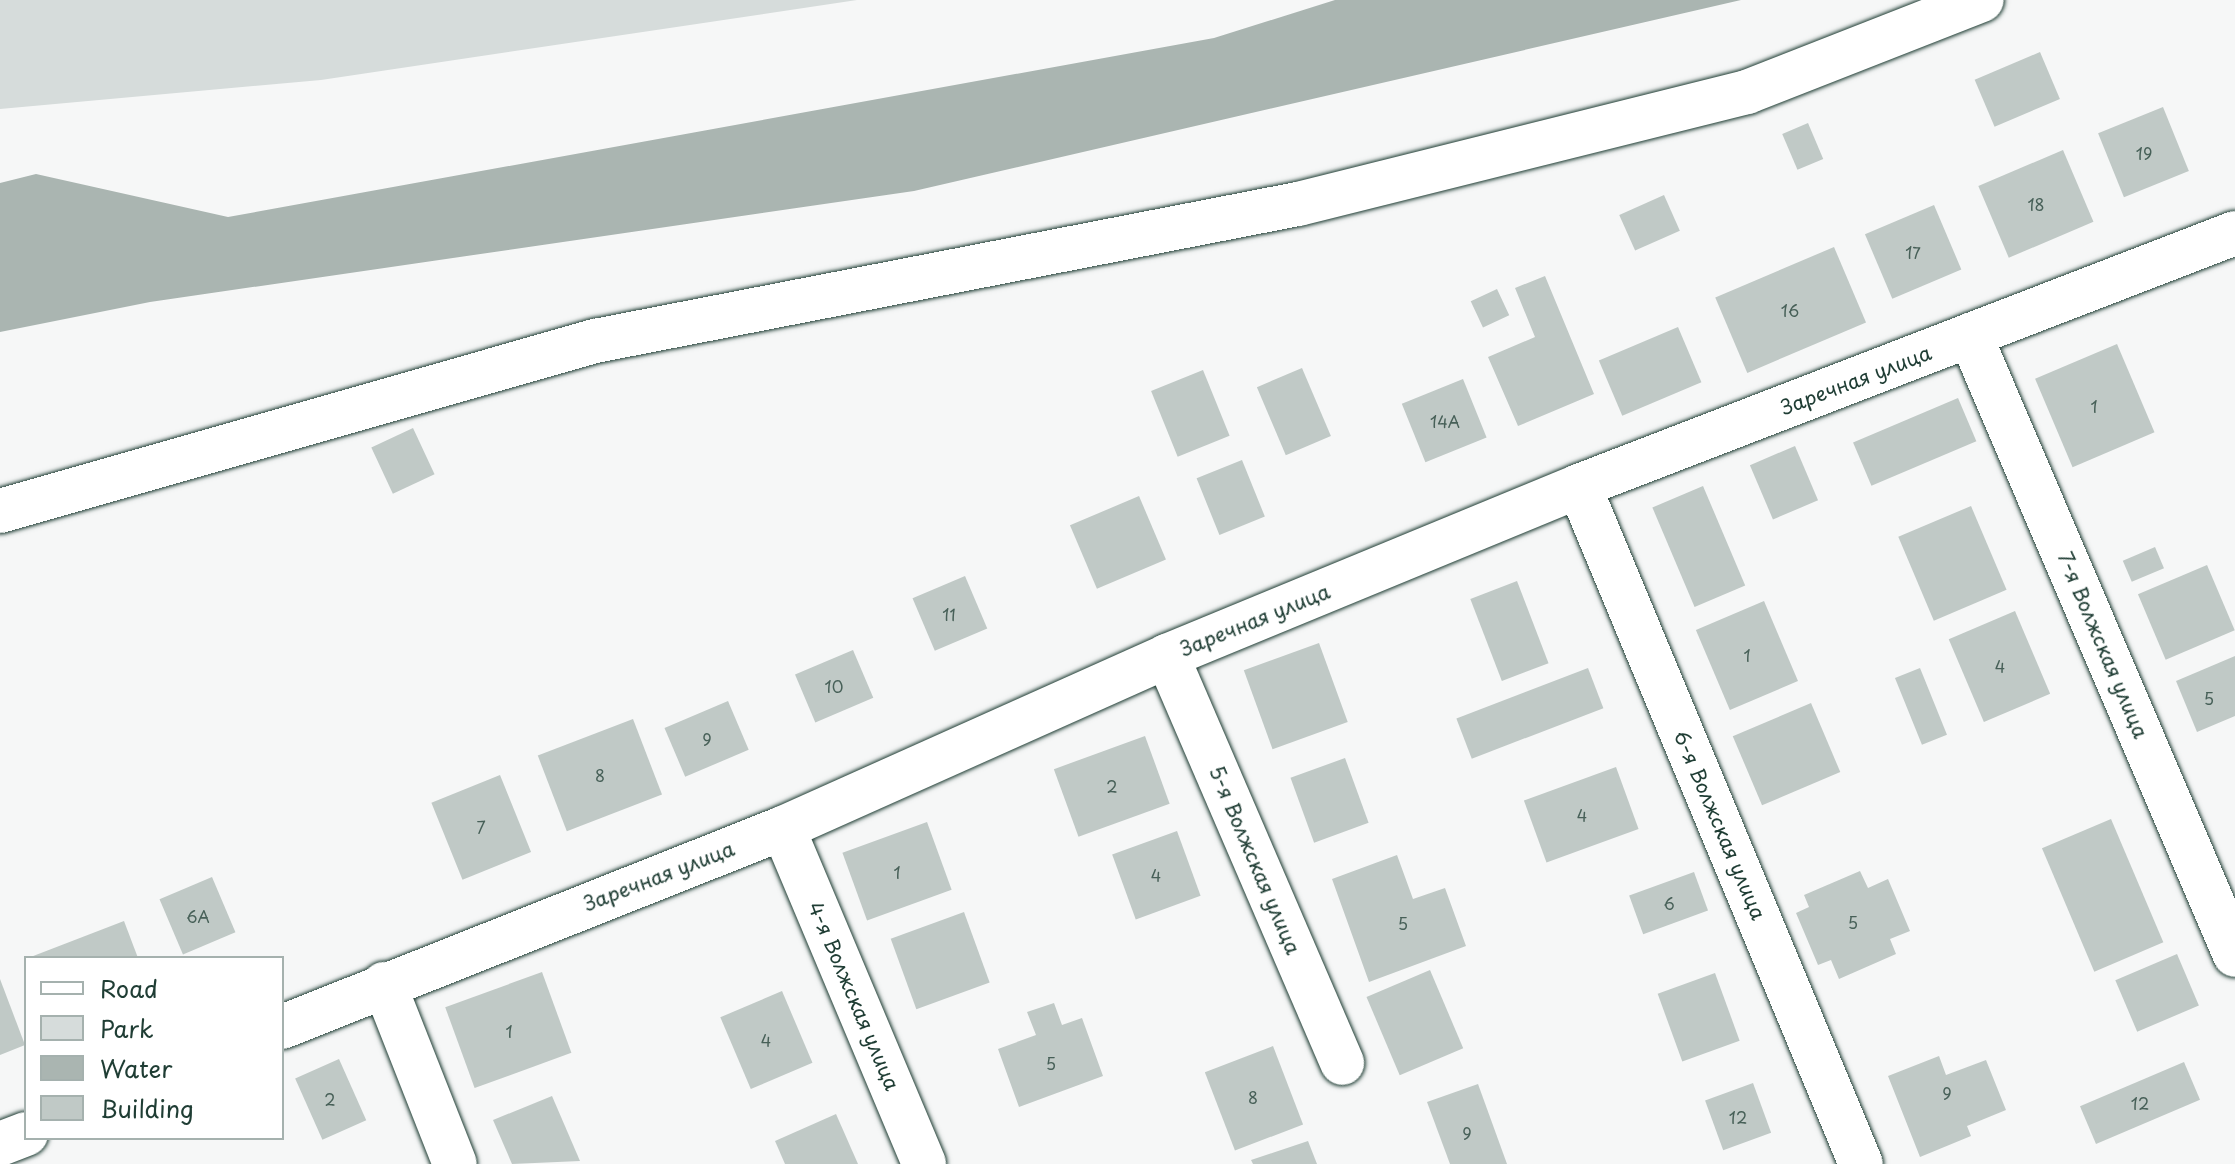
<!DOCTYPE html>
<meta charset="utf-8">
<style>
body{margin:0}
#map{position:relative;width:2235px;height:1164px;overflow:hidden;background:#f6f7f7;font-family:"Playpen Sans",sans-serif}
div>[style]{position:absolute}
.green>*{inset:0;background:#d6dcdb}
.water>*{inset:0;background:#aab5b1}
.building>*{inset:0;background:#c0c9c6;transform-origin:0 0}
.roads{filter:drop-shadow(0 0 2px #1f3d34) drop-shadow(0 0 2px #1f3d34)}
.minor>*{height:44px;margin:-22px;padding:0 22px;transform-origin:22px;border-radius:22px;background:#fff}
span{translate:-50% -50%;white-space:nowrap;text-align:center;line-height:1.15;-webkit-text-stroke:6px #fff;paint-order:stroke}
.number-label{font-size:16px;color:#476058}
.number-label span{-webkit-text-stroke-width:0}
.street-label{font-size:20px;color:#1f3d34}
.legend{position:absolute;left:24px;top:956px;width:260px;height:184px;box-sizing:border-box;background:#fff;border:2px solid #a5b1ae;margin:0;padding:10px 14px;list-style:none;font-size:24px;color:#1f3d34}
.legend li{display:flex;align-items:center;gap:16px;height:40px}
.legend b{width:40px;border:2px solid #a5b1ae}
</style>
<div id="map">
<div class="green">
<div style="clip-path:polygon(0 0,857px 0,321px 80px,0 109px)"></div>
</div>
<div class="water">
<div style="clip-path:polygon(1335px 0,1741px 0,914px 191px,150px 302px,0 332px,0 183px,36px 174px,228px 217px,1214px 38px)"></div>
</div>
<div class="building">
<div style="left:2040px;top:52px;width:51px;height:71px;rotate:67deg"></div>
<div style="left:2163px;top:107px;width:69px;height:70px;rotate:68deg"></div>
<div style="left:1808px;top:123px;width:39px;height:28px;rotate:67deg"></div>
<div style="left:2063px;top:150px;width:78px;height:92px;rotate:67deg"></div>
<div style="left:1664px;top:195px;width:39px;height:49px;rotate:66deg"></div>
<div style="left:1934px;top:205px;width:70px;height:75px;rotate:67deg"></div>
<div style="left:1834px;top:247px;width:82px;height:129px;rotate:67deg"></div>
<div style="clip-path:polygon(1545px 276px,1594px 394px,1518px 426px,1488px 357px,1535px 337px,1515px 288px)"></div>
<div style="left:1497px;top:289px;width:29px;height:29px;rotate:65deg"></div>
<div style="left:1678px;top:327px;width:60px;height:86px;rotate:67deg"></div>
<div style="left:2117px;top:344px;width:96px;height:89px;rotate:67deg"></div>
<div style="left:1302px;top:368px;width:74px;height:49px;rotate:67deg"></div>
<div style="left:1203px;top:370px;width:71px;height:56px;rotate:68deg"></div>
<div style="left:1463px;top:379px;width:63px;height:66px;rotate:68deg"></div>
<div style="left:1958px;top:398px;width:47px;height:114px;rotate:67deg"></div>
<div style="left:413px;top:428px;width:51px;height:46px;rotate:65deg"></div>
<div style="left:1795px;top:446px;width:59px;height:49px;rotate:67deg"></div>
<div style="left:1242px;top:460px;width:61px;height:49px;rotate:68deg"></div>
<div style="left:1703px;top:486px;width:108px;height:55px;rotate:67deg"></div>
<div style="left:1139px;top:496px;width:69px;height:75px;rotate:67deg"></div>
<div style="left:1971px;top:506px;width:91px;height:79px;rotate:67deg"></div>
<div style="left:2155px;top:547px;width:23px;height:35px;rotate:67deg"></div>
<div style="left:2207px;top:565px;width:71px;height:75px;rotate:67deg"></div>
<div style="left:965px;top:576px;width:57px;height:57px;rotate:67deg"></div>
<div style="left:1517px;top:581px;width:88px;height:50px;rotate:69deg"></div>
<div style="left:1764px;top:601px;width:87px;height:74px;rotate:67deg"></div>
<div style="left:2015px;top:611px;width:90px;height:72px;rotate:67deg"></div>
<div style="left:1319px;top:643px;width:84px;height:80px;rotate:70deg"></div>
<div style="left:853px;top:650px;width:52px;height:63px;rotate:67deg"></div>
<div style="clip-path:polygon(2235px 656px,2235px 716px,2197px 732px,2176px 681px)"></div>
<div style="left:1588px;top:668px;width:43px;height:141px;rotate:69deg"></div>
<div style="left:1920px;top:668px;width:72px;height:27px;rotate:68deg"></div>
<div style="left:728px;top:701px;width:53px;height:69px;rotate:67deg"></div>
<div style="left:1811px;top:703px;width:75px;height:85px;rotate:67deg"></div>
<div style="left:633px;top:719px;width:81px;height:102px;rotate:69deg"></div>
<div style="left:1145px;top:736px;width:72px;height:97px;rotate:70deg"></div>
<div style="left:1345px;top:758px;width:69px;height:58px;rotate:70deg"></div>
<div style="left:1616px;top:767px;width:66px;height:98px;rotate:70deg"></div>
<div style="left:500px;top:775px;width:83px;height:74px;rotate:68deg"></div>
<div style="left:2111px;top:819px;width:134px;height:75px;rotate:67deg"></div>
<div style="left:927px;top:822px;width:72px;height:90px;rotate:70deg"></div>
<div style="left:1177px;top:831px;width:69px;height:69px;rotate:70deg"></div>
<div style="clip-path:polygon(1397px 855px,1413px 899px,1445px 888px,1466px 946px,1369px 982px,1332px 879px)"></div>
<div style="clip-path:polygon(1860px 871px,1868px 888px,1888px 879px,1910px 931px,1890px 939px,1896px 954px,1839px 979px,1831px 960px,1818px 965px,1796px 913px,1809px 907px,1804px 895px)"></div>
<div style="left:1694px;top:872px;width:41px;height:69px;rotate:70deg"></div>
<div style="left:212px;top:877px;width:60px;height:57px;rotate:67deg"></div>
<div style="left:964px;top:912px;width:75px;height:78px;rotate:70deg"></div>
<div style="clip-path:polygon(124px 921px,138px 958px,28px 958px)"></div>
<div style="left:2177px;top:954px;width:56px;height:67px;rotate:67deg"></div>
<div style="left:1430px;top:970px;width:85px;height:69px;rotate:67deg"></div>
<div style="left:542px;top:972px;width:86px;height:103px;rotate:70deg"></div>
<div style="left:1715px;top:973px;width:72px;height:61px;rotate:70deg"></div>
<div style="clip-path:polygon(0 979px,25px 1045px,0 1055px)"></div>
<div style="left:782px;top:991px;width:78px;height:67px;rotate:67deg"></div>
<div style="clip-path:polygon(1054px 1003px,1062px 1025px,1082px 1018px,1103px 1076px,1019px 1107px,998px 1049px,1036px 1035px,1027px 1012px)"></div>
<div style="left:1273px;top:1046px;width:84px;height:73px;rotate:69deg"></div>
<div style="clip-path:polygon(1939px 1056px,1946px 1075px,1986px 1060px,2006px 1110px,1967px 1126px,1971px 1136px,1920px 1157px,1888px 1076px)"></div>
<div style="left:339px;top:1059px;width:67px;height:48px;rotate:66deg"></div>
<div style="left:2184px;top:1062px;width:41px;height:113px;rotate:67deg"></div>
<div style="left:1753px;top:1083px;width:53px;height:51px;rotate:70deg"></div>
<div style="clip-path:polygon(1478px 1084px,1507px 1164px,1450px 1164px,1427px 1102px)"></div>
<div style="clip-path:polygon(552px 1096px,580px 1161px,512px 1164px,493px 1120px)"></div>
<div style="clip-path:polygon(836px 1114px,858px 1164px,785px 1164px,775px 1141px)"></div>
<div style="clip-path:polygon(1308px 1141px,1317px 1164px,1253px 1164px,1251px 1160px)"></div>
</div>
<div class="roads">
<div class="minor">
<div style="left:1970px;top:335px;width:674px;rotate:66.86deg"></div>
<div style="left:1579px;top:486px;width:734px;rotate:67.42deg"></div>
<div style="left:0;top:511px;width:619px;rotate:-15.95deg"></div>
<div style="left:595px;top:341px;width:716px;rotate:-11.03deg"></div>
<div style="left:1298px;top:204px;width:463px;rotate:-14deg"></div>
<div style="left:1747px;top:92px;width:252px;rotate:-21.4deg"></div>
<div style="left:1167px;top:656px;width:443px;rotate:66.7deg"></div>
<div style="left:783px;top:828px;width:364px;rotate:67.2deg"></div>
<div style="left:384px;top:984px;width:193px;rotate:68.5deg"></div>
<div style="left:282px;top:1027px;width:539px;rotate:-21.66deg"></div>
<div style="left:783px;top:828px;width:421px;rotate:-24.1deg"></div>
<div style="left:1167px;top:656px;width:446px;rotate:-22.4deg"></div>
<div style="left:1579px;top:486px;width:703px;rotate:-21.09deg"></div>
<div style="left:0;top:1144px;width:28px;rotate:-21deg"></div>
</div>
</div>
<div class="number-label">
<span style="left:2144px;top:153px">19</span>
<span style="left:2036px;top:204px">18</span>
<span style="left:1913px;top:252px">17</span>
<span style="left:1790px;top:310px">16</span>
<span style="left:2094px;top:406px">1</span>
<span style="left:1445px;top:421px">14А</span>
<span style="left:949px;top:614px">11</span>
<span style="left:1747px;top:655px">1</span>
<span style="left:2000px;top:666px">4</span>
<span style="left:834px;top:686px">10</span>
<span style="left:2209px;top:698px">5</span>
<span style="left:707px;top:739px">9</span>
<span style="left:600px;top:775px">8</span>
<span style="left:1112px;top:786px">2</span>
<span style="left:1582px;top:815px">4</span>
<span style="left:481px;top:827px">7</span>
<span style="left:897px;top:872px">1</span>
<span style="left:1156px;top:875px">4</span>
<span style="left:1669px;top:903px">6</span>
<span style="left:198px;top:916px">6А</span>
<span style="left:1853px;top:922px">5</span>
<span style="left:1403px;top:923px">5</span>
<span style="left:509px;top:1031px">1</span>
<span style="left:766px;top:1040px">4</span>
<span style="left:1051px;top:1063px">5</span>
<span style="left:1947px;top:1093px">9</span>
<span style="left:1253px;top:1097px">8</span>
<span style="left:330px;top:1099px">2</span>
<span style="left:2140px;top:1103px">12</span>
<span style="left:1738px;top:1117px">12</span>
<span style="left:1467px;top:1133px">9</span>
</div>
<div class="street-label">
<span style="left:1856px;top:380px;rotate:-21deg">Заречная улица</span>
<span style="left:1255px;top:620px;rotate:-22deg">Заречная улица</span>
<span style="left:2103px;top:645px;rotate:67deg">7-я Волжская улица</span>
<span style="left:1720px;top:825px;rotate:67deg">6-я Волжская улица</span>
<span style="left:1255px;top:860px;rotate:67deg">5-я Волжская улица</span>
<span style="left:659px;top:876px;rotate:-21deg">Заречная улица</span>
<span style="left:854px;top:996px;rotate:67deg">4-я Волжская улица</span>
</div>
<ul class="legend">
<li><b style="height:10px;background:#fff"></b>Road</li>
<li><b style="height:22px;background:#d6dcdb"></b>Park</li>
<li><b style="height:22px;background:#aab5b1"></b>Water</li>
<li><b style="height:22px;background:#c0c9c6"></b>Building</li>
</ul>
</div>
